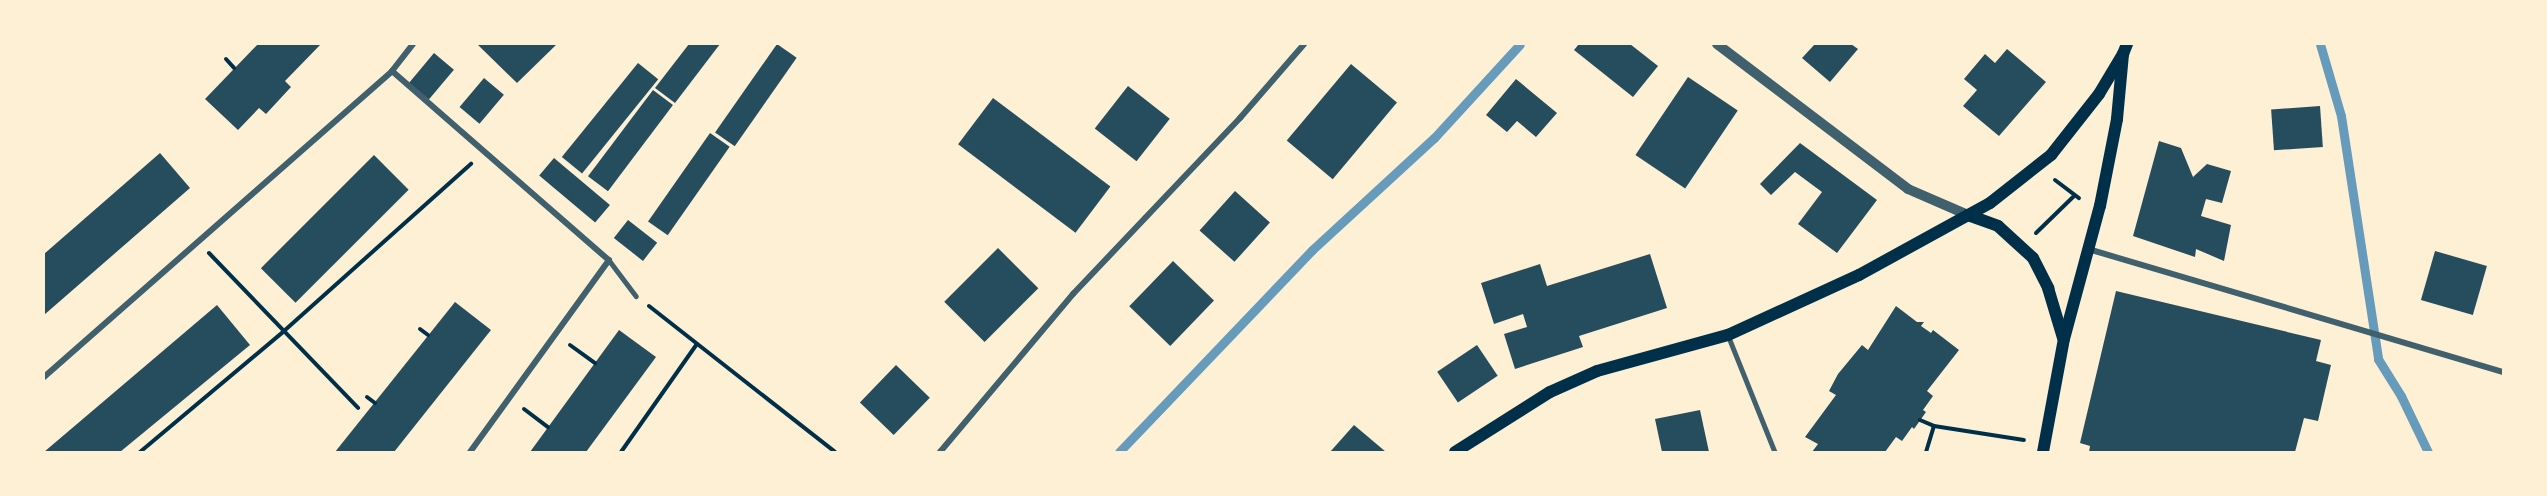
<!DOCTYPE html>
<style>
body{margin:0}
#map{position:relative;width:2547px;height:496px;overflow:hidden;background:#fdf0d5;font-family:Quicksand,sans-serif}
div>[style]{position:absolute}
.stream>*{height:9px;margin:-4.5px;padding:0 4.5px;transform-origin:4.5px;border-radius:4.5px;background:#669bbc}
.building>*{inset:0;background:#264d5e;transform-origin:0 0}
.path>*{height:4px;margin:-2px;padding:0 2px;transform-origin:2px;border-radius:2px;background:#003049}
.service>*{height:4.5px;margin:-2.25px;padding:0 2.25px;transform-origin:2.25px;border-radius:2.25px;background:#3f606c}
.minor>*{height:6px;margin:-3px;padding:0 3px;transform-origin:3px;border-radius:3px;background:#3f606c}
.tertiary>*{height:10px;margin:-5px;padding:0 5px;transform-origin:5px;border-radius:5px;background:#3f606c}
.secondary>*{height:12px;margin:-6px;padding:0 6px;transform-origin:6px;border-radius:6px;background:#003049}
span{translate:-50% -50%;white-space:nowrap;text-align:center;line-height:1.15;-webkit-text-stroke:6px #fdf0d5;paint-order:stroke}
.frame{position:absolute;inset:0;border:45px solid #fdf0d5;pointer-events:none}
</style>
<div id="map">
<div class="stream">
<div style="left:2320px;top:44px;width:75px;rotate:73.7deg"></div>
<div style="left:2341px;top:116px;width:246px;rotate:81.3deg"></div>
<div style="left:2378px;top:359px;width:44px;rotate:58.1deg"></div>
<div style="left:2401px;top:396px;width:62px;rotate:64.3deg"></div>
<div style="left:1119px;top:452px;width:279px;rotate:-46.3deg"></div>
<div style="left:1312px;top:250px;width:166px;rotate:-42.6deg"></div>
<div style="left:1434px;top:138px;width:127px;rotate:-47.5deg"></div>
</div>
<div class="building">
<div style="clip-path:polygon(258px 44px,321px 44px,285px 81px,291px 87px,266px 114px,259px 108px,238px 130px,205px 99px)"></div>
<div style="clip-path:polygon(477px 44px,557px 44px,517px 83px)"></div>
<div style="clip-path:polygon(689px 44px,720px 44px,675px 103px,655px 88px)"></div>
<div style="left:777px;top:44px;width:24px;height:108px;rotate:35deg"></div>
<div style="clip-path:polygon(1579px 44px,1630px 44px,1658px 66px,1633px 97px,1574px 50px)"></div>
<div style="clip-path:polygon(1815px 44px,1851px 44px,1858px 49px,1830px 82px,1802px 58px)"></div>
<div style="clip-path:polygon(2007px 49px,2046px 82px,1999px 136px,1963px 106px,1977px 90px,1964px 79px,1985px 54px,1995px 63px)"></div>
<div style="left:434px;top:53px;width:26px;height:39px;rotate:40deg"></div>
<div style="left:638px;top:63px;width:26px;height:121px;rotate:39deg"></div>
<div style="left:1351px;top:64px;width:60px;height:100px;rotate:40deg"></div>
<div style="left:1688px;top:77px;width:60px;height:94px;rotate:34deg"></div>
<div style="left:484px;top:78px;width:26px;height:38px;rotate:40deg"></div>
<div style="clip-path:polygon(1516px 79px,1557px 113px,1536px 137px,1517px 121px,1507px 132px,1486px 115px)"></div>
<div style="left:1128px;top:86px;width:53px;height:54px;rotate:38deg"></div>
<div style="left:653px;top:90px;width:25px;height:108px;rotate:37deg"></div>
<div style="left:993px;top:98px;width:147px;height:58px;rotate:37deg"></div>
<div style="left:2320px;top:106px;width:41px;height:49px;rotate:86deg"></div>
<div style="left:710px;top:133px;width:24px;height:108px;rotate:35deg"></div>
<div style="clip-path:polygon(2159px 141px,2181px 148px,2193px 177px,2207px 164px,2231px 171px,2222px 203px,2206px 199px,2201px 216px,2231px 225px,2224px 261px,2196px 249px,2195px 257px,2133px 236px)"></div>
<div style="clip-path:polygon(1800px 143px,1877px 200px,1837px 253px,1798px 224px,1822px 192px,1795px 172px,1771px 195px,1760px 184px)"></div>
<div style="clip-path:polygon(160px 153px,190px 188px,44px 315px,44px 254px)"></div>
<div style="left:374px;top:155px;width:49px;height:160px;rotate:45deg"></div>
<div style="left:554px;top:158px;width:73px;height:23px;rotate:40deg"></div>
<div style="left:1235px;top:191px;width:47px;height:53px;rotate:42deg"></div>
<div style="left:628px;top:220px;width:37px;height:23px;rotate:38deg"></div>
<div style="left:998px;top:248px;width:57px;height:76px;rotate:45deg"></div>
<div style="left:2435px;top:251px;width:54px;height:51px;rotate:16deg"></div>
<div style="clip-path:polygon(1650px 254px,1667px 308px,1579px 336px,1583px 347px,1515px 369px,1504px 334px,1527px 327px,1523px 314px,1494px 324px,1481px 283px,1540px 264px,1547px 286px)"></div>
<div style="left:1173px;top:261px;width:57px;height:63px;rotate:44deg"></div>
<div style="clip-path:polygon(2116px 291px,2321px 340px,2316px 361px,2331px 365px,2318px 421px,2304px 418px,2295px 452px,2089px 452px,2090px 446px,2080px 443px)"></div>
<div style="clip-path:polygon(455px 302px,491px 330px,394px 452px,335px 452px)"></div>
<div style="clip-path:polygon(217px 305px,250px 345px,120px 452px,44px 452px)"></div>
<div style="clip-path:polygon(1896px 306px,1917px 322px,1924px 322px,1921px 326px,1931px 333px,1933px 330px,1959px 350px,1927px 391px,1933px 396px,1923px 410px,1926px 412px,1914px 429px,1912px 427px,1902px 441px,1896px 437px,1885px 452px,1812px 452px,1818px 444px,1805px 437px,1836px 395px,1829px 391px,1838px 374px,1862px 345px,1868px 350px)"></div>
<div style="clip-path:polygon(619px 330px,656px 357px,586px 452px,530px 452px)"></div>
<div style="left:1477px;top:345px;width:37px;height:48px;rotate:56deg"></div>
<div style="left:896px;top:365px;width:47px;height:52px;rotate:44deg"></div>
<div style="clip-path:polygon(1700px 410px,1709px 452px,1662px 452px,1655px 419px)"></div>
<div style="clip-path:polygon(1354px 425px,1386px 452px,1330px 452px)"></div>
</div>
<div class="path">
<div style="left:226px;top:59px;width:12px;rotate:48deg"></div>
<div style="left:2055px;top:180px;width:30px;rotate:37deg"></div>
<div style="left:2036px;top:233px;width:52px;rotate:-44.2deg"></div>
<div style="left:209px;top:253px;width:215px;rotate:46.1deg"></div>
<div style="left:649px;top:306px;width:236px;rotate:38.1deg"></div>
<div style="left:420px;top:329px;width:10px;rotate:37deg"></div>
<div style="left:570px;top:345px;width:31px;rotate:36deg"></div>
<div style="left:367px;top:397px;width:10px;rotate:37deg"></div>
<div style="left:524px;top:409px;width:30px;rotate:37deg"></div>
<div style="left:1920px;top:420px;width:15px;rotate:23deg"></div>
<div style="left:140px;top:452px;width:188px;rotate:-40deg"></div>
<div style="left:284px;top:331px;width:251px;rotate:-41.8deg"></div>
<div style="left:621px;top:452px;width:132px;rotate:-54.9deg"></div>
<div style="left:1926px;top:452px;width:27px;rotate:-73deg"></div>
<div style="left:1934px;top:426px;width:91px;rotate:8.8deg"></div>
</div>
<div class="service">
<div style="left:609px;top:260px;width:45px;rotate:53.1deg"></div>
<div style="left:1728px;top:335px;width:126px;rotate:68.1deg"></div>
</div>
<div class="minor">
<div style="left:392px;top:71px;width:288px;rotate:41.1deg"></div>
<div style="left:609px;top:260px;width:237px;rotate:125.9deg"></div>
<div style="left:2088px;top:249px;width:434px;rotate:16.5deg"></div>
<div style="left:44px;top:377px;width:463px;rotate:-41.3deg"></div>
<div style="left:392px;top:71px;width:34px;rotate:-52deg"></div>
<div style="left:940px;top:452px;width:207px;rotate:-49.9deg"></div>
<div style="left:1073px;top:294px;width:243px;rotate:-46.5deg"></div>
<div style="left:1240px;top:118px;width:98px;rotate:-49.1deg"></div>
</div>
<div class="tertiary">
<div style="left:1717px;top:44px;width:240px;rotate:37.2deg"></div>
<div style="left:1908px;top:189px;width:65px;rotate:23.4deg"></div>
</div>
<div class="secondary">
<div style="left:1968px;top:215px;width:32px;rotate:20deg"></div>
<div style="left:1998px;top:226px;width:47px;rotate:42.4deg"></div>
<div style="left:2033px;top:258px;width:34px;rotate:63deg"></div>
<div style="left:2048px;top:288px;width:52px;rotate:73.3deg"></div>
<div style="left:1455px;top:452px;width:112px;rotate:-32.3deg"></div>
<div style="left:1550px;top:392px;width:51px;rotate:-24.1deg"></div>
<div style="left:1597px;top:371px;width:136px;rotate:-15.4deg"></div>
<div style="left:1728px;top:335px;width:144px;rotate:-24.6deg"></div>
<div style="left:1859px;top:275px;width:149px;rotate:-28.8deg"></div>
<div style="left:1990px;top:203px;width:78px;rotate:-38.2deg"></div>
<div style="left:2051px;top:155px;width:78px;rotate:-51.8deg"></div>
<div style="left:2099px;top:94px;width:47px;rotate:-59deg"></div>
<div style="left:2043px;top:452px;width:115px;rotate:-79.5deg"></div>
<div style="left:2064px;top:339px;width:138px;rotate:-74.9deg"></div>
<div style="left:2100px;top:206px;width:89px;rotate:-78.9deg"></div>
<div style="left:2117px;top:119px;width:65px;rotate:-84.7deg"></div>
<div style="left:2123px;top:54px;width:11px;rotate:-68deg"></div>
</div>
<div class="frame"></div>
</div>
